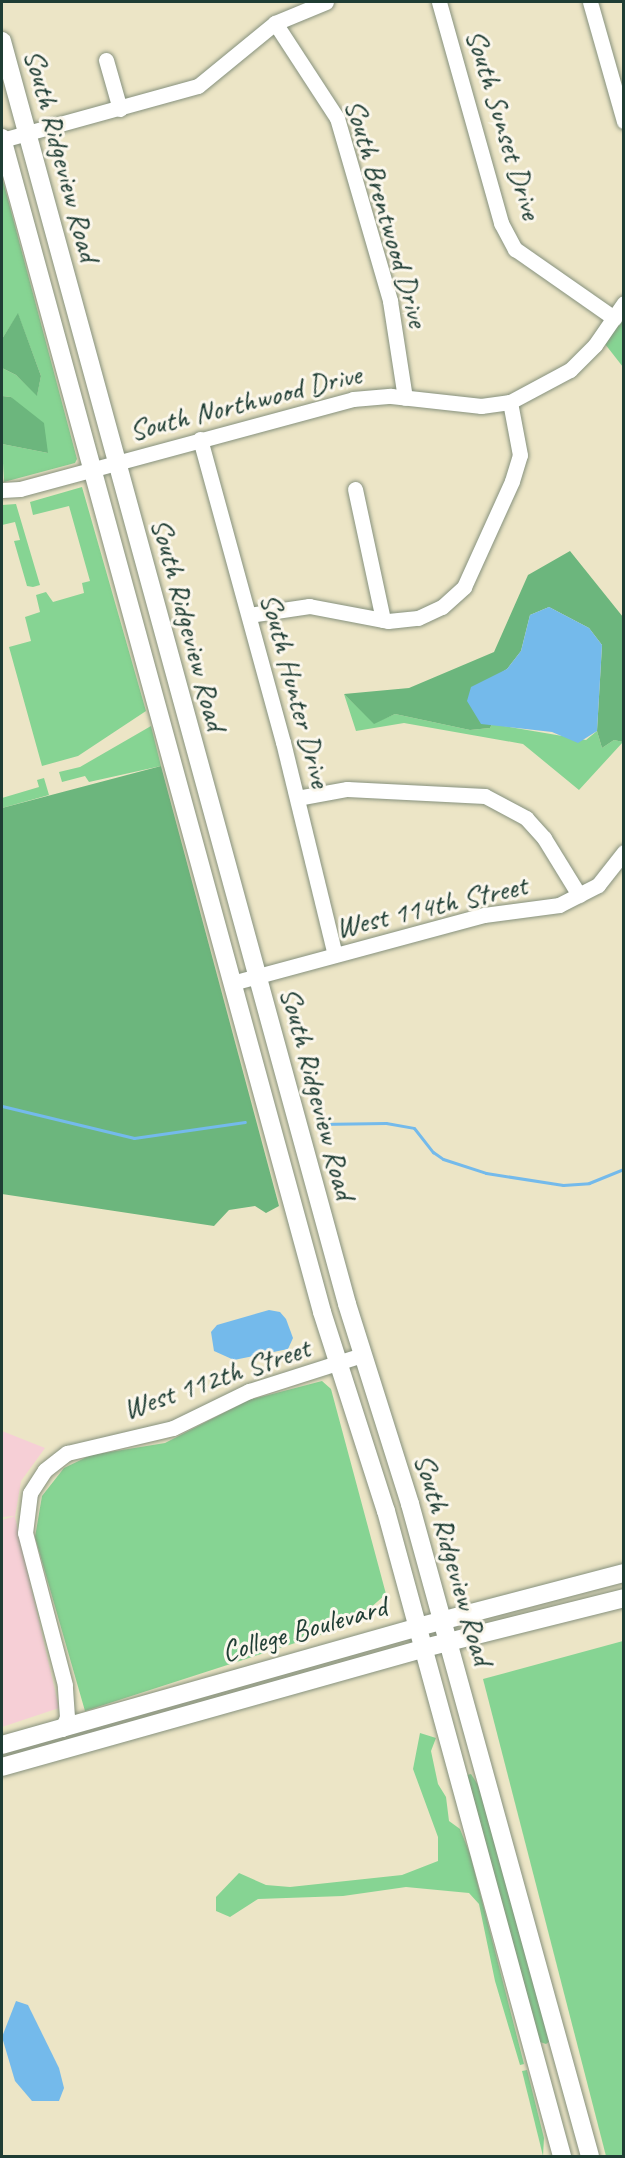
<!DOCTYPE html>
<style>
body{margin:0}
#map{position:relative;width:625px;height:2158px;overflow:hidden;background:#ece5c6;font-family:Caveat,sans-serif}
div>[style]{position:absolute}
.built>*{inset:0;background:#f6cfd6}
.green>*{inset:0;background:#86d493}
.forest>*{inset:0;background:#6cb67d}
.water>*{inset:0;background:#74baeb}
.stream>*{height:3px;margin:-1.5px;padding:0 1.5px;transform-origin:1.5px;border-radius:1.5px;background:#74baeb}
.roads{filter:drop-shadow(0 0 2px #86917d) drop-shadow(0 0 2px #86917d)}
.minor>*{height:15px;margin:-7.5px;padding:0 7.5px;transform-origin:7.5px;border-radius:7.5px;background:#fff}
.major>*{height:18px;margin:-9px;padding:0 9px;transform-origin:9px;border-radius:9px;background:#fff}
span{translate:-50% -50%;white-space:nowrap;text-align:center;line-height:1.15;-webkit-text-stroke:6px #fbf7ec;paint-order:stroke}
.street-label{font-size:30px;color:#1f3d34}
.frame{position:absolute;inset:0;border:3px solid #1f3d34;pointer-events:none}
</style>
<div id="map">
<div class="built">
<div style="clip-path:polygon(2px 1431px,45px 1448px,21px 1481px,15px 1517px,59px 1708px,2px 1727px,2px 1520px,15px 1516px,2px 1517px)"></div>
</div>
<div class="green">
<div style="clip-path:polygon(2px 177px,77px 459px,75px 463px,4px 482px,2px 444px,48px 453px,11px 397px,2px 396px,2px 368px,16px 375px,37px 395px,41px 376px,18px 314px,2px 339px)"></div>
<div style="clip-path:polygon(623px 317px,623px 367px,605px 344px)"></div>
<div style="clip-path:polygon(82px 487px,146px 711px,78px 756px,42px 766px,9px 647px,31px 641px,25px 617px,40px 612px,36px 595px,46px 592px,53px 602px,84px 593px,82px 583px,90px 581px,69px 506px,33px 515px,30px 502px)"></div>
<div style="clip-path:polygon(16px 504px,40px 585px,33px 587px,27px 586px,14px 541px,20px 540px,15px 522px,2px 525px,2px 505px)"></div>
<div style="clip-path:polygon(344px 694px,374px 723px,395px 714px,470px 730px,490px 728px,492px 724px,586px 740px,597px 731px,602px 748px,614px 740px,623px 742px,579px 790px,523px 744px,404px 723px,356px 731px)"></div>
<div style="clip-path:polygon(151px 726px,161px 766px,89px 782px,85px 776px,62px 782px,59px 772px,80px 767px)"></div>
<div style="clip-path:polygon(44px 778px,49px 795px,2px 808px,2px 798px,39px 787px,37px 780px)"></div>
<div style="clip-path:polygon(322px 1381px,331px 1389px,386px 1594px,351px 1625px,85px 1711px,35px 1537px,42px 1496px,64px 1468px,91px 1455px,165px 1443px,249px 1400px)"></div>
<div style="clip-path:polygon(623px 1641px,624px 2156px,606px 2156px,483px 1679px)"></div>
<div style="clip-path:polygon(420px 1733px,436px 1738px,431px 1751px,438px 1784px,446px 1797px,449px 1821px,460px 1829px,470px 1854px,524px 2064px,520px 2065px,495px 1981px,479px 1904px,469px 1893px,406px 1887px,343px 1896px,258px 1899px,230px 1917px,216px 1911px,216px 1897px,239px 1873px,266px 1885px,290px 1887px,402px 1875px,438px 1861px,438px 1837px,413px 1769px)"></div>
<div style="clip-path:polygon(471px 1774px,485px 1796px,550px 2041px,546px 2044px,540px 2042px,467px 1775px)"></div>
<div style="clip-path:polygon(527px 2070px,544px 2138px,543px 2156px,522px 2071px)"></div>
</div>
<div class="forest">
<div style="clip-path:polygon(18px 313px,41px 376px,37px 396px,16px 375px,2px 368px,2px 339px)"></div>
<div style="clip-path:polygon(2px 396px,11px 397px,44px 423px,48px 453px,2px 444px)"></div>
<div style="clip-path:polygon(570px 551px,623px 617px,623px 742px,614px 740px,602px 748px,597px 731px,602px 645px,589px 628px,549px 607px,530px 615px,521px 651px,507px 669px,487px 682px,481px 724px,492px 724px,490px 728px,470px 730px,395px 714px,374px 724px,344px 694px,409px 688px,494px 652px,528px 575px)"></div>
<div style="clip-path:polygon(161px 766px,279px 1206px,266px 1213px,255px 1206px,229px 1210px,214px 1226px,2px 1194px,2px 808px)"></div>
</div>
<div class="water">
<div style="clip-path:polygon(549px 607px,589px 628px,602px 645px,597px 731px,578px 743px,552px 732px,481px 724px,467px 701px,471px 687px,507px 669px,521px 651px,530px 615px)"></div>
<div style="clip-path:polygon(269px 1310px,280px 1312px,286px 1319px,293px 1338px,288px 1349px,234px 1360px,214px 1351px,211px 1332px,217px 1325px)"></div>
<div style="clip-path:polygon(16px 2001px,28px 2005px,59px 2068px,64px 2088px,59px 2101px,32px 2101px,15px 2081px,2px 2037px)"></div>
</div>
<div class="stream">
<div style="left:2px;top:1106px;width:136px;rotate:13.6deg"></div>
<div style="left:134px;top:1138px;width:112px;rotate:-8.2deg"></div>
<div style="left:318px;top:1124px;width:68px;rotate:-0.8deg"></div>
<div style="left:386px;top:1123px;width:28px;rotate:10deg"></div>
<div style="left:414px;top:1128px;width:31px;rotate:52deg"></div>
<div style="left:433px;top:1152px;width:12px;rotate:35deg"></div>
<div style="left:443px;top:1159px;width:45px;rotate:18deg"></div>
<div style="left:486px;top:1173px;width:78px;rotate:8.9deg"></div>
<div style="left:563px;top:1185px;width:26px;rotate:-4deg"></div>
<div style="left:589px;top:1183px;width:38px;rotate:-22deg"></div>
</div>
<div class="roads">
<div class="minor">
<div style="left:439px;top:2px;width:230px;rotate:74.3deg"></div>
<div style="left:501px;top:223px;width:30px;rotate:62deg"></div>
<div style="left:515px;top:249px;width:121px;rotate:34.9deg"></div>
<div style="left:590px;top:2px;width:124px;rotate:74.1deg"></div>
<div style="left:275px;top:23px;width:113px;rotate:56.9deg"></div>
<div style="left:337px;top:118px;width:191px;rotate:73.8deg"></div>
<div style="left:390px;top:301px;width:98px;rotate:81.2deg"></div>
<div style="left:106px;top:60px;width:51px;rotate:74.1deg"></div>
<div style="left:2px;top:140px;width:203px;rotate:-15.4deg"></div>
<div style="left:198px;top:86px;width:99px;rotate:-39.3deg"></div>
<div style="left:275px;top:23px;width:55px;rotate:-22.4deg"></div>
<div style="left:200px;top:439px;width:314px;rotate:74.7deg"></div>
<div style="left:283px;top:742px;width:219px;rotate:76.3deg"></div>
<div style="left:355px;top:489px;width:134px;rotate:77.9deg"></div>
<div style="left:2px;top:490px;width:18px;rotate:-3deg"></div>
<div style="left:20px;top:489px;width:345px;rotate:-15.1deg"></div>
<div style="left:353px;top:399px;width:38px;rotate:-5deg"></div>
<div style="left:391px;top:396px;width:91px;rotate:6.3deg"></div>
<div style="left:481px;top:406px;width:29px;rotate:-8deg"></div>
<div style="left:510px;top:402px;width:68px;rotate:-28.1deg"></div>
<div style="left:570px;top:370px;width:35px;rotate:-45deg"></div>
<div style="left:595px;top:345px;width:51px;rotate:-55.4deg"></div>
<div style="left:249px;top:615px;width:61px;rotate:-8.5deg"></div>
<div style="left:309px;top:606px;width:80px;rotate:10.8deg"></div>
<div style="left:388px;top:621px;width:30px;rotate:-6deg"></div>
<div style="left:418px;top:618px;width:26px;rotate:-25deg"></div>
<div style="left:442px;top:607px;width:30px;rotate:-42deg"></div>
<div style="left:464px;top:587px;width:116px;rotate:-65.6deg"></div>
<div style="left:512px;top:481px;width:27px;rotate:-73deg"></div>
<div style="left:520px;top:455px;width:54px;rotate:-100.7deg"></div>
<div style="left:297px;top:798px;width:51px;rotate:-10.2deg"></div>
<div style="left:347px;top:789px;width:138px;rotate:2.9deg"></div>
<div style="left:485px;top:796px;width:47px;rotate:28.2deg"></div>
<div style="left:526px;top:818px;width:27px;rotate:48deg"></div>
<div style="left:544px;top:838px;width:67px;rotate:58.4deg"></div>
<div style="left:232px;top:983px;width:261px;rotate:-15.1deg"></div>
<div style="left:484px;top:915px;width:76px;rotate:-7.6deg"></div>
<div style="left:559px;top:905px;width:44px;rotate:-27.1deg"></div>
<div style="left:598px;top:885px;width:42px;rotate:-51.8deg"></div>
<div style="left:62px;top:1729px;width:13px;rotate:-67deg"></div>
<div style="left:67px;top:1717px;width:32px;rotate:-94deg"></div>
<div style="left:65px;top:1685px;width:157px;rotate:-104.7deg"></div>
<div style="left:25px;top:1533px;width:40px;rotate:-82.9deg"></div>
<div style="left:30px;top:1493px;width:27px;rotate:-57deg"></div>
<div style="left:45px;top:1470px;width:28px;rotate:-38deg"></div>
<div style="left:67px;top:1453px;width:109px;rotate:-13.3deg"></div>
<div style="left:173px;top:1428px;width:85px;rotate:-26deg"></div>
<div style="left:249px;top:1391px;width:119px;rotate:-17.7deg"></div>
</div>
<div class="major">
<div style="left:2px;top:41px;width:1309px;rotate:74.72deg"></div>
<div style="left:347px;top:1304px;width:210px;rotate:72.5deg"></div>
<div style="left:410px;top:1504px;width:676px;rotate:74.57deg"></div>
<div style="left:2px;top:138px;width:1217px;rotate:74.75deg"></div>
<div style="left:322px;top:1312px;width:209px;rotate:72.2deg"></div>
<div style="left:386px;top:1511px;width:669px;rotate:74.74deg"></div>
<div style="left:2px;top:1745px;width:432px;rotate:-15.8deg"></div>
<div style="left:418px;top:1627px;width:213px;rotate:-14.7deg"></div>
<div style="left:2px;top:1767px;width:438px;rotate:-15.7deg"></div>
<div style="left:424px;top:1648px;width:206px;rotate:-14deg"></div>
</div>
</div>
<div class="street-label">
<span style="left:504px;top:124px;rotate:73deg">South Sunset Drive</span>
<span style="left:62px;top:155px;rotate:75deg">South Ridgeview Road</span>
<span style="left:387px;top:213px;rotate:74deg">South Brentwood Drive</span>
<span style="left:245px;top:402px;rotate:-14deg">South Northwood Drive</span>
<span style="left:189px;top:624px;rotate:75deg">South Ridgeview Road</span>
<span style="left:296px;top:690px;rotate:75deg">South Hunter Drive</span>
<span style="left:431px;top:906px;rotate:-13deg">West 114th Street</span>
<span style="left:318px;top:1093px;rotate:75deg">South Ridgeview Road</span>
<span style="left:216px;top:1378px;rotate:-19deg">West 112th Street</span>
<span style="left:454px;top:1559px;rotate:74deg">South Ridgeview Road</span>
<span style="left:304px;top:1629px;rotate:-16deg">College Boulevard</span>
</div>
<div class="frame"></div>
</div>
